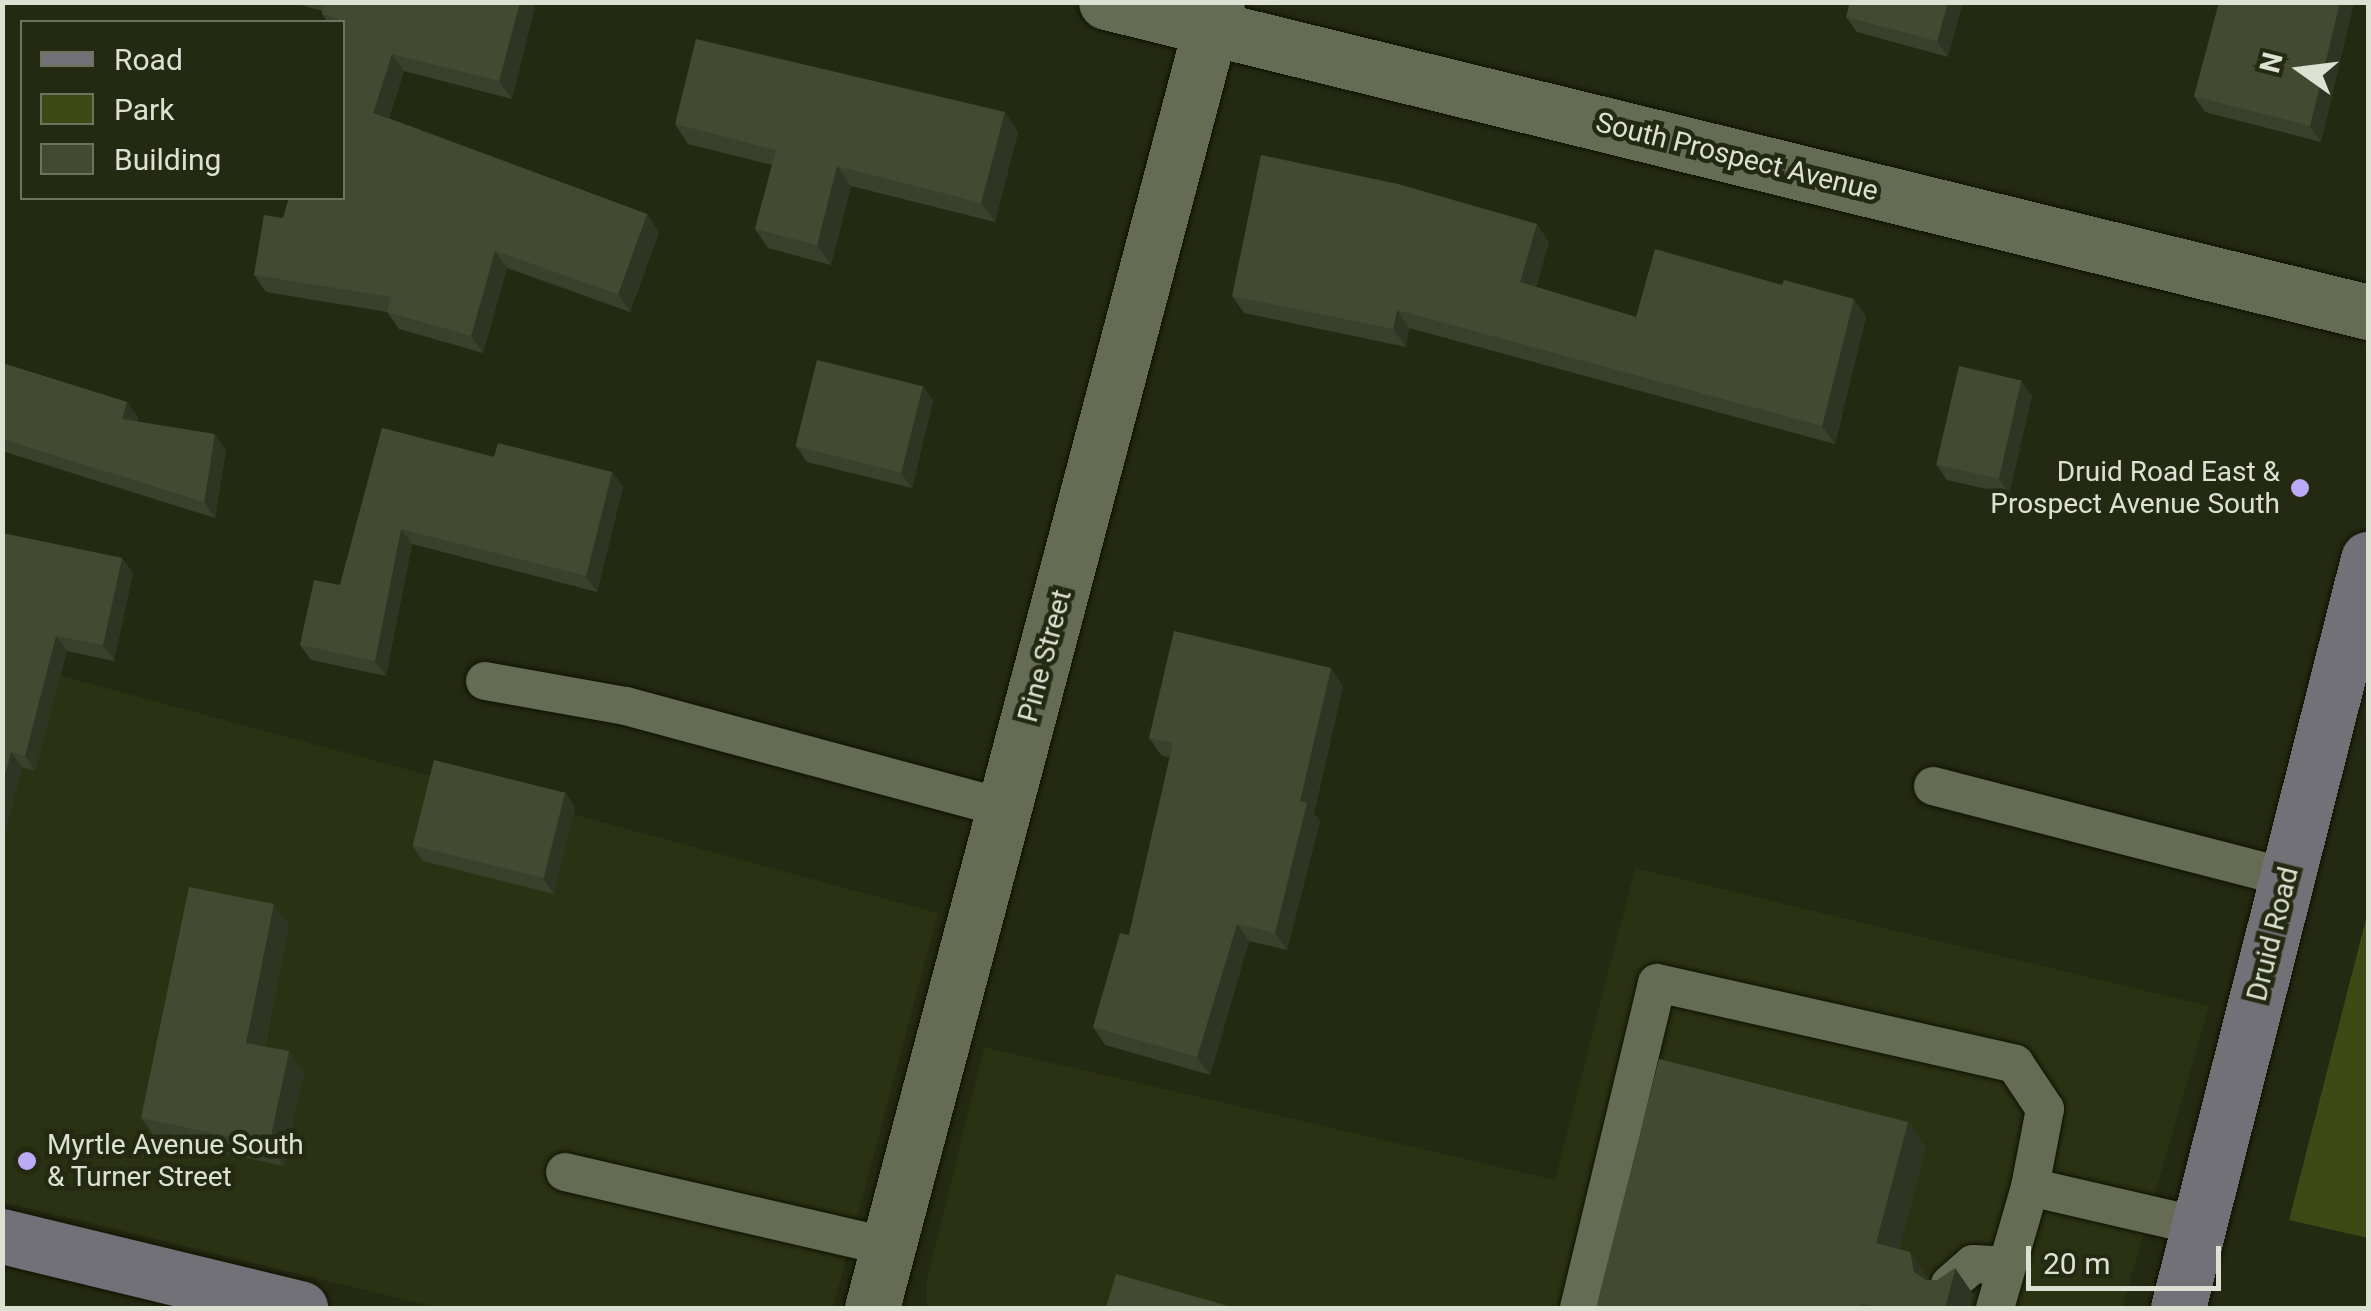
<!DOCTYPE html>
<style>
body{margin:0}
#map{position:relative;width:2371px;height:1311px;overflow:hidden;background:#242912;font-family:Roboto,sans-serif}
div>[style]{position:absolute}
.built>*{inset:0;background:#2b3113}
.green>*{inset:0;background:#3f4915}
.roads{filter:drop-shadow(0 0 2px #0d1200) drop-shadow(0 0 2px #0d1200)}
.lane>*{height:38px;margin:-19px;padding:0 19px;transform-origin:19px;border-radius:19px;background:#656c53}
.street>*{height:55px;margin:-27.5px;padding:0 27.5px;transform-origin:27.5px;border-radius:27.5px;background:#656c53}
.secondary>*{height:55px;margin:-27.5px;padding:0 27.5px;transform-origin:27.5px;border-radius:27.5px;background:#727177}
.wall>*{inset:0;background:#3a402b}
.shaded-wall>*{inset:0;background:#303423}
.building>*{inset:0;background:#444a32;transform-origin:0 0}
.dots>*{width:28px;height:28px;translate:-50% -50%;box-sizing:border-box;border:5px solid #242912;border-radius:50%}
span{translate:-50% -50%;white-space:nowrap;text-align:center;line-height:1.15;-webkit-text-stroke:9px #242912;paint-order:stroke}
.street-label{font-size:28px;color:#dde1d3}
.poi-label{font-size:28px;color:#dde1d3}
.right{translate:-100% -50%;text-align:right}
.left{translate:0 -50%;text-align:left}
.frame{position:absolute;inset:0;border:5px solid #dde1d3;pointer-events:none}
.legend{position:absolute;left:20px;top:20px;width:325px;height:180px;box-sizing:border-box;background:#242912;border:2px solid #6e735f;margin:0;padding:12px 18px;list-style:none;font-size:30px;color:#dde1d3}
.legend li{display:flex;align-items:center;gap:20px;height:50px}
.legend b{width:50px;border:2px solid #6e735f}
.north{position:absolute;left:2251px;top:20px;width:100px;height:100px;-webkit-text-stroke:8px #242912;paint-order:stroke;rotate:284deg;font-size:28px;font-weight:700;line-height:40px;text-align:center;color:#dde1d3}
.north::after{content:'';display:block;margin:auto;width:35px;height:45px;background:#dde1d3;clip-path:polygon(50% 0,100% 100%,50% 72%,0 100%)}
.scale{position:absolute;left:2026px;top:1246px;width:195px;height:45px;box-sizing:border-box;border:5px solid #dde1d3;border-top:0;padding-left:12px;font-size:30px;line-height:35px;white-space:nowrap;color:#dde1d3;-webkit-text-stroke:8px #242912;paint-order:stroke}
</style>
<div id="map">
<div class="built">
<div style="clip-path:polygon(3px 660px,938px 913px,833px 1308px,439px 1308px,3px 1202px)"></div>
<div style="clip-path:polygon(1635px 868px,2209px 1006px,2122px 1308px,927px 1308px,926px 1285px,984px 1047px,1555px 1180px)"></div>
</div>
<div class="green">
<div style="clip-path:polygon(2368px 911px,2368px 1238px,2289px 1220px)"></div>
</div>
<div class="roads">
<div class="lane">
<div style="left:485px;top:681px;width:143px;rotate:10.1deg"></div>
<div style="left:626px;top:706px;width:392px;rotate:15.1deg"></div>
<div style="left:1933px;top:786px;width:367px;rotate:14.5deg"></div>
<div style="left:565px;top:1172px;width:333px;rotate:13deg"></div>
<div style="left:2030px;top:1187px;width:173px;rotate:13deg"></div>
<div style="left:1950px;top:1284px;width:30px;rotate:-41deg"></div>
<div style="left:1973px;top:1264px;width:34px;rotate:3deg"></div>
<div style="left:1579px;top:1308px;width:334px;rotate:-76.5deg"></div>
<div style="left:1657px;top:983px;width:367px;rotate:12.7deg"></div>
<div style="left:2015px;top:1064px;width:54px;rotate:56.3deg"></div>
<div style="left:2045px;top:1109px;width:79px;rotate:100.9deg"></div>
<div style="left:2030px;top:1187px;width:126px;rotate:106.1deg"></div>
</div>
<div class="street">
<div style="left:1106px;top:2px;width:1300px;rotate:13.8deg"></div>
<div style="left:872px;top:1308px;width:1351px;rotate:-75.2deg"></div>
</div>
<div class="secondary">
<div style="left:2px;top:1236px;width:307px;rotate:13.6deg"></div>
<div style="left:2178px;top:1308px;width:773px;rotate:-75.77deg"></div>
</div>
</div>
<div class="wall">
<div style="clip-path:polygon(291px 2px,536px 2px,512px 99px,404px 71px,389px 118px,647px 214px,659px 232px,630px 312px,507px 268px,483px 353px,399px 329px,387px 312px,266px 292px,254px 275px,283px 218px,342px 22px,328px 22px,322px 14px,322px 11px)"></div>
<div style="clip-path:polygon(1963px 2px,1948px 57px,1857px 32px,1846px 17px)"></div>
<div style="clip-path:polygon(2354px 2px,2321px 142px,2205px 112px,2194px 96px)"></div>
<div style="clip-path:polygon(675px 124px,1018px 132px,995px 222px,851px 186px,831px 265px,768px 248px,755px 229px,772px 165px,688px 144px)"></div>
<div style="clip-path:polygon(1549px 242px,1536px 287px,1636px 317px,1782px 285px,1854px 299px,1866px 317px,1835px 444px,1409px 328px,1406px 347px,1244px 313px,1232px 296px)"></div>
<div style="clip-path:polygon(2px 363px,127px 402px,138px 417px,137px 422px,226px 450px,215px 518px,2px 451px)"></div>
<div style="clip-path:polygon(923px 386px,933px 401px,912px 488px,807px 462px,796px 446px)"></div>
<div style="clip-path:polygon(2032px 396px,2009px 494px,1947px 480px,1936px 464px)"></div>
<div style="clip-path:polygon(382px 428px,494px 457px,612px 472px,623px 487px,597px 592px,412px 544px,386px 676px,311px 660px,300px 645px,340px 585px)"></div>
<div style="clip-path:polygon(2px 533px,122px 558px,133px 573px,114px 661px,67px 651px,35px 771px,22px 767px,2px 845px)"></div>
<div style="clip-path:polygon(1331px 668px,1343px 686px,1314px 813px,1320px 821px,1287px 950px,1249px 941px,1210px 1075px,1105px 1045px,1093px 1027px,1129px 935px,1170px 757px,1162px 756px,1149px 738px)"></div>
<div style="clip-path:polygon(565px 792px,575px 808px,554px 894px,423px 861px,412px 845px)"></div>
<div style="clip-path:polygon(289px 925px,265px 1047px,289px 1051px,304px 1073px,284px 1166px,156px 1139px,141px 1118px)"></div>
<div style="clip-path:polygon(1908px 1122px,1926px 1148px,1899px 1250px,1910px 1252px,1929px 1280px,1973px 1294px,1969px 1308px,1596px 1308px)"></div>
</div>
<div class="shaded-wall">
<div style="clip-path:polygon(520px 2px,536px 2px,512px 99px,499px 81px)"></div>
<div style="clip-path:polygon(1948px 2px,1963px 2px,1948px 57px,1937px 41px)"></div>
<div style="clip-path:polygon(2340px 2px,2354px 2px,2321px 142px,2310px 126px)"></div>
<div style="clip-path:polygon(392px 54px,404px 71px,385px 130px,373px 113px)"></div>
<div style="clip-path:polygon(1005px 112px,1018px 132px,995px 222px,981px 203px)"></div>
<div style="clip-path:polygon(837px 166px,851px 186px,831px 265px,817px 245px)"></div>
<div style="clip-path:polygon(647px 214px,659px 232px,630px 312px,618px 294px)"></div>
<div style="clip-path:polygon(1537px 224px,1549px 242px,1532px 300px,1520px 282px)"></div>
<div style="clip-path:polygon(495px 251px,507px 268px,483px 353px,471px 336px)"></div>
<div style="clip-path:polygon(1854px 299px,1866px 317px,1835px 444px,1822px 426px)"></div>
<div style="clip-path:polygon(1397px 310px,1409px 328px,1406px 347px,1393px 329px)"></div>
<div style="clip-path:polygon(2021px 380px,2032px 396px,2009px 494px,1999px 479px)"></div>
<div style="clip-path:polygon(923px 386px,933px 401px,912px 488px,901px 473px)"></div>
<div style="clip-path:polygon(127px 402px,138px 417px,133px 435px,122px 419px)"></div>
<div style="clip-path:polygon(215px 434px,226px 450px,215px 518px,204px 502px)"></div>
<div style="clip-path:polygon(612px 472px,623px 487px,597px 592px,586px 576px)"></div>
<div style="clip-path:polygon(401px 529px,412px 544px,386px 676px,375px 661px)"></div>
<div style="clip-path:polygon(122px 558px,133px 573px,114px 661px,103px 645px)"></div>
<div style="clip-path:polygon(56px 636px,67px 651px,35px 771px,25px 756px)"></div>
<div style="clip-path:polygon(1331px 668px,1343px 686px,1314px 813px,1320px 821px,1287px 950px,1275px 933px,1300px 801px)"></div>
<div style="clip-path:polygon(11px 752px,22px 767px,2px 845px,2px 786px)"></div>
<div style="clip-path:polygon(565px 792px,575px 808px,554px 894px,543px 879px)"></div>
<div style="clip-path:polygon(274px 904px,289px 925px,261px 1064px,246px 1043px)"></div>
<div style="clip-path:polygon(1237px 924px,1249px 941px,1210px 1075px,1197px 1057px)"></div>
<div style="clip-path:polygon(289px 1051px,304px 1073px,284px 1166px,269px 1145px)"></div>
<div style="clip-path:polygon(1908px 1122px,1926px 1148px,1894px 1269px,1876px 1243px)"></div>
<div style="clip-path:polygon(1910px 1252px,1928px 1278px,1932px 1298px,1914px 1272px)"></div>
<div style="clip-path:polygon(1955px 1268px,1973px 1294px,1969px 1308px,1945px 1308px)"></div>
</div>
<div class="building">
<div style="clip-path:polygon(325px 2px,520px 2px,499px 81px,392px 54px,373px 113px,647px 214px,618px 294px,495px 251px,471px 336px,387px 312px,391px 297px,254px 275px,264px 215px,283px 218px,289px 198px,342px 198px,342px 22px,338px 22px,339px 19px,322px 14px)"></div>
<div style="clip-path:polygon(1850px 2px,1948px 2px,1937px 41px,1846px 17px)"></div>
<div style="clip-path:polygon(2219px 2px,2340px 2px,2310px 126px,2194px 96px)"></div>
<div style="clip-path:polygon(696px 39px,1005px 112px,981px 203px,837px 166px,817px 245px,755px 229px,776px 150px,675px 124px)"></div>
<div style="clip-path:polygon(1261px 155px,1398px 184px,1537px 224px,1520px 282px,1636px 317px,1655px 249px,1782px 285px,1784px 280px,1854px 299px,1822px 426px,1397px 310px,1393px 329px,1232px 296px)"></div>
<div style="left:817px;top:360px;width:109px;height:89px;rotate:14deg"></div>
<div style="clip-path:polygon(2px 363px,127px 402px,122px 419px,215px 434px,204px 502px,2px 439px)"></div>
<div style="left:1959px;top:366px;width:64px;height:101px;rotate:13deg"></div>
<div style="clip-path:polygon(382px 428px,494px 457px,498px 443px,612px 472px,586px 576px,401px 529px,375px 661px,300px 645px,314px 580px,340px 585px)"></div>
<div style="clip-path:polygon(2px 533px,122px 558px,103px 645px,56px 636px,25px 756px,11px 752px,2px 786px)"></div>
<div style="clip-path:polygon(1174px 631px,1331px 668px,1300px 801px,1307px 803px,1275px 933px,1237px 924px,1197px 1057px,1093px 1027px,1120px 933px,1129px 935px,1173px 743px,1149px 738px)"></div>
<div style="left:434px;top:760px;width:135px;height:88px;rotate:14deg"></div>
<div style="clip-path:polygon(189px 887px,274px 904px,246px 1043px,289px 1051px,269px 1145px,141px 1118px)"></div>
<div style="clip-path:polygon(1659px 1059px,1908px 1122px,1876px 1243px,1910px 1252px,1914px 1272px,1926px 1280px,1937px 1280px,1955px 1268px,1945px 1308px,1882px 1308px,1861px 1303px,1860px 1308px,1596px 1308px)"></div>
<div style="clip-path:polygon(1116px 1274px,1235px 1308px,1106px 1308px)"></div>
</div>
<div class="dots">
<div style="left:2300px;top:488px;background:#bbaaf6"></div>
<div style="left:27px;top:1161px;background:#bbaaf6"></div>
</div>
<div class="street-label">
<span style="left:1737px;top:157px;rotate:14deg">South Prospect Avenue</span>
<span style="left:1045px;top:656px;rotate:-75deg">Pine Street</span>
<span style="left:2273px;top:934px;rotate:-76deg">Druid Road</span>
</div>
<div class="poi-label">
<span class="right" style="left:2280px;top:488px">Druid Road East &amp;<br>Prospect Avenue South</span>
<span class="left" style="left:47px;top:1161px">Myrtle Avenue South<br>&amp; Turner Street</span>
</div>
<div class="frame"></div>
<ul class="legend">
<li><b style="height:12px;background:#727177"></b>Road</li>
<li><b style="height:28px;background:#3f4915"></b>Park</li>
<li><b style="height:28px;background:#444a32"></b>Building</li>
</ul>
<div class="north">N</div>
<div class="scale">20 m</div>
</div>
